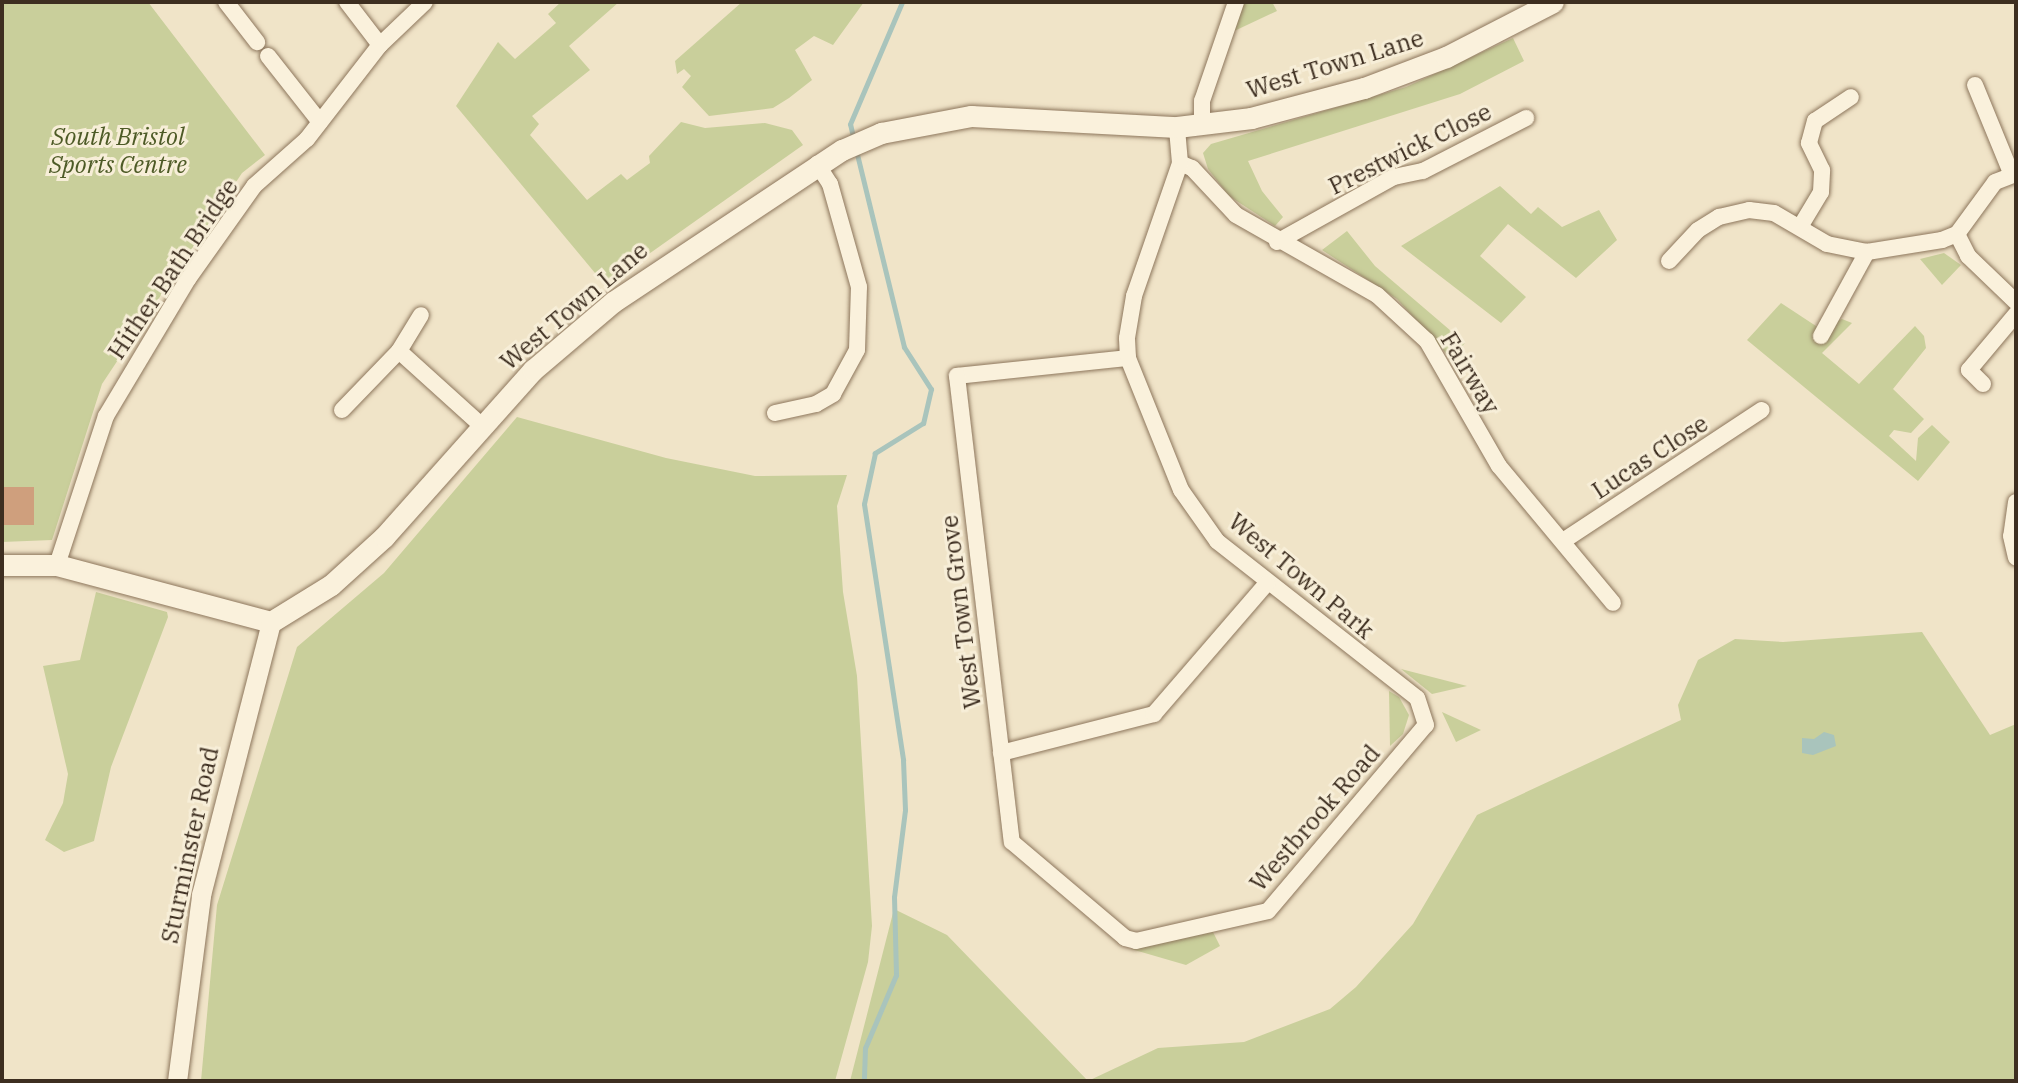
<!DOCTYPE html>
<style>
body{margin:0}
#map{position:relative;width:2018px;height:1083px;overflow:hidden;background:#f0e4c8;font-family:"IBM Plex Serif",serif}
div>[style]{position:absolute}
.green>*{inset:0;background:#c9cf9b}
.water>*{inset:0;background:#a9c4bc}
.stream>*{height:5px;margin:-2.5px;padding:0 2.5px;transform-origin:2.5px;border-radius:2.5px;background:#a9c4bc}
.building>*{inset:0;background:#cf9f7d;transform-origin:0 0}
.roads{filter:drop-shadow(0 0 2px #8d765c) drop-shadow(0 0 2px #8d765c)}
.minor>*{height:16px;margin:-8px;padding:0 8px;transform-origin:8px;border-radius:8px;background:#faf1dc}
.tertiary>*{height:19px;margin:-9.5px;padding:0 9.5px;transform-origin:9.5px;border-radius:9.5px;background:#faf1dc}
.secondary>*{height:21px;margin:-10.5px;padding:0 10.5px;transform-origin:10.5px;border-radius:10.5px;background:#faf1dc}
span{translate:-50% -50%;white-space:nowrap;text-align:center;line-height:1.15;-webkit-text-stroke:6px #f7eed8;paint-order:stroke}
.street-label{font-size:24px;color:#3d2e20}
.park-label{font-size:24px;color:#4d5a26;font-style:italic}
.frame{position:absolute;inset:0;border:4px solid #3d2e20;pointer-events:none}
</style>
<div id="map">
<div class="green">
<div style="clip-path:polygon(2px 2px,148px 2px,265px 155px,242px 173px,102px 384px,52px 540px,2px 542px)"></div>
<div style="clip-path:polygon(561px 2px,619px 2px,569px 46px,590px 70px,532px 116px,539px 124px,530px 135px,587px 200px,621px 174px,627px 180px,650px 163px,649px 156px,681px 122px,705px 128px,765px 123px,792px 130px,803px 145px,605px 285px,456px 106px,498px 42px,515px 59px,556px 23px,548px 14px)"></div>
<div style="clip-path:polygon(742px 2px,864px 2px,833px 45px,814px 36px,795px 50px,812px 80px,789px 98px,773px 108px,709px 116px,682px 87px,691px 76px,684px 69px,677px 74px,675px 61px)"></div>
<div style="clip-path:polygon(1242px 2px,1272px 2px,1277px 11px,1230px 33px)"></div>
<div style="clip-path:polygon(1513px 38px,1524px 61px,1460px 94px,1248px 161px,1262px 191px,1283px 217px,1275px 226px,1229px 196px,1208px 169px,1203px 153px,1211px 144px,1406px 87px)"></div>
<div style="clip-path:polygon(1500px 186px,1531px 214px,1538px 207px,1562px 227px,1599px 210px,1617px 240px,1576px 278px,1508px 224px,1480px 256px,1526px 297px,1501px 323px,1401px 246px)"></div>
<div style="clip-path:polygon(1347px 231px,1375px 266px,1465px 343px,1451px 359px,1397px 299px,1322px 250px)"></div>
<div style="clip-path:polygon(1944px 253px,1961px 265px,1942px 285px,1920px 259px)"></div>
<div style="clip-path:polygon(1781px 303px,1819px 328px,1842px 319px,1852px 323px,1822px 353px,1859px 384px,1915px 326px,1924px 336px,1926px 348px,1893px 389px,1924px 419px,1911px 433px,1894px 430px,1889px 436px,1916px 461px,1918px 438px,1932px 425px,1950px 442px,1918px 481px,1747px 340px)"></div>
<div style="clip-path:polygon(517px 417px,666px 458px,755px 476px,847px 475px,837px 506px,843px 592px,857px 676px,872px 926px,868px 962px,835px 1081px,201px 1081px,217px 905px,297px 647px,384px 573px)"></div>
<div style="clip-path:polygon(96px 592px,167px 612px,168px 617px,111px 767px,94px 841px,64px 852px,45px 840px,63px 803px,68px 774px,43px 666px,80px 660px)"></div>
<div style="clip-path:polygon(1922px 632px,1990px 735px,2016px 724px,2016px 1081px,850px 1081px,894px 909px,947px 935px,1088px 1081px,1158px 1048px,1244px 1042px,1330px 1009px,1356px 987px,1413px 924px,1477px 815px,1681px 720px,1678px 705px,1698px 660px,1735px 639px,1783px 642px)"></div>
<div style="clip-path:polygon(1401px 669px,1467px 686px,1432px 694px)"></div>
<div style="clip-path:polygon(1389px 691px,1399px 697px,1409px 715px,1403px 734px,1390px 746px)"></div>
<div style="clip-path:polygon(1442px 712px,1481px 730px,1456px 742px)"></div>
<div style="clip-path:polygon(1213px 932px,1220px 946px,1186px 965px,1131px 949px)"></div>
</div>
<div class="water">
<div style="clip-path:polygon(1824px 732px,1834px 735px,1836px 746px,1813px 755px,1802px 753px,1802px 738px,1814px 739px)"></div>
</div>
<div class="stream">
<div style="left:854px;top:141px;width:17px;rotate:-103deg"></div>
<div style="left:850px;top:124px;width:133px;rotate:-66.9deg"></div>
<div style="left:856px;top:150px;width:203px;rotate:76.3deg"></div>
<div style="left:904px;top:347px;width:50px;rotate:57.3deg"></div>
<div style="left:931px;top:389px;width:35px;rotate:103deg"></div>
<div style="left:923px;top:423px;width:57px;rotate:148deg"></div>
<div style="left:875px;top:453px;width:52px;rotate:102.2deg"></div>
<div style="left:864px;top:504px;width:259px;rotate:81.3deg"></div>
<div style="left:903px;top:760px;width:50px;rotate:87.7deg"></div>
<div style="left:905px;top:810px;width:88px;rotate:97.2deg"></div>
<div style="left:894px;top:897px;width:78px;rotate:88.5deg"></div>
<div style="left:896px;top:975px;width:79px;rotate:113deg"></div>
<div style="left:865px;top:1048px;width:33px;rotate:92deg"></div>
</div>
<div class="building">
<div style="left:2px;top:487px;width:32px;height:38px"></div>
</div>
<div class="roads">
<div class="minor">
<div style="left:226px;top:2px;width:51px;rotate:52.2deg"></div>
<div style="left:347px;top:2px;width:54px;rotate:52.5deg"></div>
<div style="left:268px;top:56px;width:84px;rotate:51.8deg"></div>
<div style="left:1975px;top:85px;width:97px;rotate:67.7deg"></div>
<div style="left:1202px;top:124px;width:23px;rotate:-90deg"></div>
<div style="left:1202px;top:101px;width:105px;rotate:-71deg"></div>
<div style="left:1180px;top:163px;width:13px;rotate:23deg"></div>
<div style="left:1192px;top:168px;width:64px;rotate:46.9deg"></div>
<div style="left:1236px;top:215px;width:162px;rotate:29.6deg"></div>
<div style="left:1377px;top:295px;width:68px;rotate:42.6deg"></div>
<div style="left:1427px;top:341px;width:144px;rotate:60.1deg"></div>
<div style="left:1499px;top:466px;width:178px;rotate:50.2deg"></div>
<div style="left:1800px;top:227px;width:41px;rotate:-59deg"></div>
<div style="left:1821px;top:192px;width:22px;rotate:-87deg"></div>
<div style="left:1822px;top:170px;width:30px;rotate:-116deg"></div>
<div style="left:1809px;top:143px;width:23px;rotate:-75deg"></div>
<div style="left:1815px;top:121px;width:43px;rotate:-33.7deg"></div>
<div style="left:1957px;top:234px;width:25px;rotate:63deg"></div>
<div style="left:1968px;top:256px;width:66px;rotate:43.8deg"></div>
<div style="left:1277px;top:242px;width:134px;rotate:-29.1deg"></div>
<div style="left:1394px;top:177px;width:30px;rotate:-12deg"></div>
<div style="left:1423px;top:171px;width:116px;rotate:-27.2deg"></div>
<div style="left:1669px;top:261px;width:42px;rotate:-46.9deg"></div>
<div style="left:1698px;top:230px;width:25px;rotate:-32deg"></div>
<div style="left:1719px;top:217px;width:31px;rotate:-13deg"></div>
<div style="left:1749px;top:210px;width:25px;rotate:7deg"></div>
<div style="left:1774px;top:213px;width:61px;rotate:30.3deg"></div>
<div style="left:1827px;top:244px;width:41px;rotate:11.3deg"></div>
<div style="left:1867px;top:252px;width:76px;rotate:-9.1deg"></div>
<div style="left:1942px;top:240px;width:16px;rotate:-22deg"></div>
<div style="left:1957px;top:234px;width:64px;rotate:-53.8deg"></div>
<div style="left:1995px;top:182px;width:22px;rotate:-21deg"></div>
<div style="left:1821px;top:336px;width:96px;rotate:-61.3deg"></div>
<div style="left:399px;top:351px;width:110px;rotate:42.1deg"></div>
<div style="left:1128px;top:358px;width:172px;rotate:174deg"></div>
<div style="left:957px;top:376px;width:469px;rotate:83.3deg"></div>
<div style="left:1012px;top:842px;width:148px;rotate:40.3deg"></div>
<div style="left:1125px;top:938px;width:11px;rotate:15deg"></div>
<div style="left:1136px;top:941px;width:135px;rotate:-12.8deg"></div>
<div style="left:1268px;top:911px;width:244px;rotate:-49.7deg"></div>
<div style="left:1426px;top:725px;width:28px;rotate:-108deg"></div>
<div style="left:1417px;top:698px;width:254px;rotate:-141.9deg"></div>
<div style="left:1217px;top:541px;width:62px;rotate:-125.2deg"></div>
<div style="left:1181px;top:490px;width:142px;rotate:-111.9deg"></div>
<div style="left:1128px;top:358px;width:20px;rotate:-93deg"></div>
<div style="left:1127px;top:338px;width:43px;rotate:-80.5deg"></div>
<div style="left:1134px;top:296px;width:141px;rotate:-70.9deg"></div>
<div style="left:1180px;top:163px;width:36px;rotate:-95deg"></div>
<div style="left:1983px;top:384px;width:20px;rotate:-135deg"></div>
<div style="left:1969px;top:370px;width:73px;rotate:-50deg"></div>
<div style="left:342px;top:410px;width:82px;rotate:-46deg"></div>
<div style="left:399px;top:351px;width:42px;rotate:-58.6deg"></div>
<div style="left:775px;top:413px;width:42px;rotate:-12.4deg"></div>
<div style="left:816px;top:404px;width:20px;rotate:-30deg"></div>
<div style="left:833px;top:394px;width:50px;rotate:-61.4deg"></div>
<div style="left:857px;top:350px;width:63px;rotate:-88.2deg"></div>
<div style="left:859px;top:287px;width:107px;rotate:-105.7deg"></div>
<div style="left:830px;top:184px;width:24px;rotate:-123deg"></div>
<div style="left:2016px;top:502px;width:34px;rotate:98deg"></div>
<div style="left:2011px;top:536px;width:22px;rotate:77deg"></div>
<div style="left:1563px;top:541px;width:238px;rotate:-33.4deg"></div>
<div style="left:57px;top:565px;width:157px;rotate:-71.8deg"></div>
<div style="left:106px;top:416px;width:160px;rotate:-59.1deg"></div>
<div style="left:188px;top:279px;width:114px;rotate:-54.6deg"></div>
<div style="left:254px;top:186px;width:71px;rotate:-41.6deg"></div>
<div style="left:307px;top:139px;width:119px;rotate:-52.2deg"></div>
<div style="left:380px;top:45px;width:62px;rotate:-43.7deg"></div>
<div style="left:1001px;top:753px;width:158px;rotate:-14.3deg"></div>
<div style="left:1154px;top:714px;width:173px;rotate:-49.2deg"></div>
</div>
<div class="tertiary">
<div style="left:177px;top:1081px;width:188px;rotate:-82.6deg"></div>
<div style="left:201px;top:895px;width:282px;rotate:-75.6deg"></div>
</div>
<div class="secondary">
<div style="left:2px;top:565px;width:55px"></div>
<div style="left:57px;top:565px;width:221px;rotate:14.9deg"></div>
<div style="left:271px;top:622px;width:70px;rotate:-31.7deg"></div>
<div style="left:331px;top:585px;width:72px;rotate:-42.2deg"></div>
<div style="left:384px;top:537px;width:224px;rotate:-48.3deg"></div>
<div style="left:533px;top:370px;width:105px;rotate:-40.4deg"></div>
<div style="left:613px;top:302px;width:275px;rotate:-33.6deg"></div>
<div style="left:842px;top:150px;width:43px;rotate:-23.6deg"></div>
<div style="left:881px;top:133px;width:92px;rotate:-10.7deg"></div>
<div style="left:971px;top:116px;width:206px;rotate:3.1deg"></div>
<div style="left:1177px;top:127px;width:75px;rotate:-6.9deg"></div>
<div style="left:1251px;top:118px;width:117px;rotate:-14.9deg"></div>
<div style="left:1364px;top:88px;width:88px;rotate:-20.7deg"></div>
<div style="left:1446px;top:57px;width:120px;rotate:-27.2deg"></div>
</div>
</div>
<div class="street-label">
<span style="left:1335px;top:64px;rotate:-17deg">West Town Lane</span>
<span style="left:1410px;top:149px;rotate:-26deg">Prestwick Close</span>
<span style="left:173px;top:269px;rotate:-56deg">Hither Bath Bridge</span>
<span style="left:574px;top:306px;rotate:-40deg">West Town Lane</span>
<span style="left:1470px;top:373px;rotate:59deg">Fairway</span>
<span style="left:1650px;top:457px;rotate:-33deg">Lucas Close</span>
<span style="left:1301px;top:576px;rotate:40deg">West Town Park</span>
<span style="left:961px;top:612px;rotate:-97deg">West Town Grove</span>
<span style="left:1315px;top:818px;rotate:-49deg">Westbrook Road</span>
<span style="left:190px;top:845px;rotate:-78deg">Sturminster Road</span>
</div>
<div class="park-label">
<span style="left:118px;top:151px">South Bristol<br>Sports Centre</span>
</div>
<div class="frame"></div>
</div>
